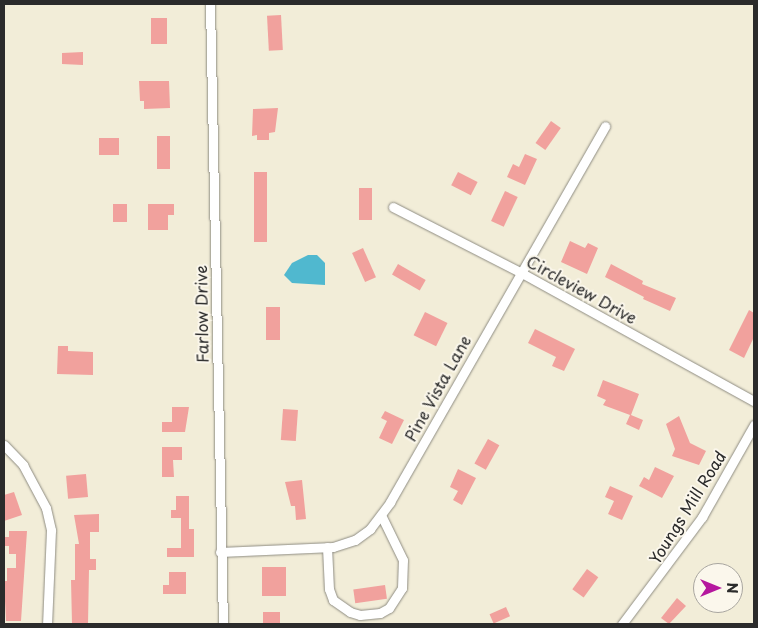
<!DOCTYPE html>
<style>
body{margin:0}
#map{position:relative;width:758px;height:628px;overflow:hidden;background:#f2edd8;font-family:"Playpen Sans",sans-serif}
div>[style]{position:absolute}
.water>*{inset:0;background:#50b8cf}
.building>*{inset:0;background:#f1a19d;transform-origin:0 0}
.roads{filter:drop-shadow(0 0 1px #8e8c82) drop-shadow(0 0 1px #8e8c82)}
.minor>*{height:9px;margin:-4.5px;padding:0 4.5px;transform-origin:4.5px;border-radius:4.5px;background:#fff}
span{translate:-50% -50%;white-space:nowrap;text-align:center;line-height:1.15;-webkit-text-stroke:4px #fbf7ec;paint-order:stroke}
.street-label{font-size:16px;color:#2b2b2b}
.frame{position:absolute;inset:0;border:5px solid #2b2b2b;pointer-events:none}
.north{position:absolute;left:693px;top:563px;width:50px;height:50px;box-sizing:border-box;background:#fbf7ec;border:1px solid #a8a59f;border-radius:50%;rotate:90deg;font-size:14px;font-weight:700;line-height:20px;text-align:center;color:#2b2b2b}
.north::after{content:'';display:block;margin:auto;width:18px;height:22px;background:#b5179e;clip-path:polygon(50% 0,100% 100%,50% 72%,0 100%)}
</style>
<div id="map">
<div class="water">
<div style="clip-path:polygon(308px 255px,317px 255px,325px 263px,325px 285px,292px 283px,284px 275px,292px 263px)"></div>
</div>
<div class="building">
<div style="left:281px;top:15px;width:35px;height:14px;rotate:87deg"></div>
<div style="left:151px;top:18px;width:16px;height:26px"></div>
<div style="clip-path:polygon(83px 52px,83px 65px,62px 64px,62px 53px)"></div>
<div style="clip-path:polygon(139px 81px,169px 81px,170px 108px,144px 109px,144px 101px,140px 101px)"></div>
<div style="clip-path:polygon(278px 108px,275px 132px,269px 133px,269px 140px,257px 140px,257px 135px,252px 136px,253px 109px)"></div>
<div style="left:551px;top:121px;width:12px;height:27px;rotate:35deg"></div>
<div style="left:157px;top:136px;width:13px;height:33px"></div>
<div style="left:99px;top:138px;width:20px;height:17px"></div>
<div style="clip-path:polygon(525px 154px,537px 159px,525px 185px,507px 177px,513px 164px,519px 167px)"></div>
<div style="left:254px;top:172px;width:13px;height:70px"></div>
<div style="left:458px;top:172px;width:22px;height:15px;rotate:27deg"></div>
<div style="left:359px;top:188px;width:13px;height:32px"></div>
<div style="left:505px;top:191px;width:14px;height:33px;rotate:25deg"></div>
<div style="left:113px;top:204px;width:14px;height:18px"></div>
<div style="clip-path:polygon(148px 204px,174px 204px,174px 215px,168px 215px,168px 230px,148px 230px)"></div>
<div style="clip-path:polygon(570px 241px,585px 248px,588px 243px,598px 248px,587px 274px,561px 262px)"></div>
<div style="left:363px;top:248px;width:32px;height:12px;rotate:66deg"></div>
<div style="left:398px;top:264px;width:32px;height:12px;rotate:30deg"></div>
<div style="clip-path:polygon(611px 264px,643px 281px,642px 284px,676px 298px,670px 311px,643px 299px,644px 297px,605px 277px)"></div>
<div style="left:266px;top:307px;width:14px;height:33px"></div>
<div style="clip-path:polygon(749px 310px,754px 313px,754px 337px,744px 358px,729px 350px)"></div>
<div style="left:425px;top:312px;width:25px;height:26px;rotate:26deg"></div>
<div style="clip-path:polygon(535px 329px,575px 349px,564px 371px,552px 366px,556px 357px,528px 343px)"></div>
<div style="clip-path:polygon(58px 346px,68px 346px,68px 351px,93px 352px,93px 375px,57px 374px)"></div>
<div style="clip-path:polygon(603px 380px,639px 394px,631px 415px,643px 420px,639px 430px,626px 424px,630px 415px,603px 405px,606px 400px,597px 396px)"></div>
<div style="clip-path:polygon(172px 407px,189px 407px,185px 432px,162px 432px,162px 422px,172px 422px)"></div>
<div style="left:283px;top:409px;width:15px;height:31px;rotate:4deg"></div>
<div style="clip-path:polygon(385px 411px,404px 420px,392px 444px,379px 438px,387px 421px,381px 418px)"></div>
<div style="clip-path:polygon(679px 416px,690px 443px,706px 451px,699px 465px,672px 456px,675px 449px,666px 424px)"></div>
<div style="left:488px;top:439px;width:13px;height:28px;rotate:29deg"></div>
<div style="clip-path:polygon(162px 447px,182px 447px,182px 460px,173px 460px,174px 477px,162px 477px)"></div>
<div style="clip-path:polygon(655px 467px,674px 476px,662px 498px,639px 486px,644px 477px,649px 480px)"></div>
<div style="clip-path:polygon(458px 469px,476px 478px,462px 505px,453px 500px,458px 491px,450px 487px)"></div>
<div style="left:86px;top:474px;width:23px;height:20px;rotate:85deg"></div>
<div style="clip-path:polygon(302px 480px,306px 519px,296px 520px,295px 506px,291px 506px,285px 482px)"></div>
<div style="clip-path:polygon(610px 486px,633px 496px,622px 520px,608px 514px,614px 501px,605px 497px)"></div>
<div style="clip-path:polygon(14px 492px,22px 515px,4px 521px,4px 495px)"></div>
<div style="clip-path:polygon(176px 496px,189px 496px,189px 529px,194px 529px,194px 557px,167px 557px,167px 548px,181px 548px,181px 518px,171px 518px,171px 510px,176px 510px)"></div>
<div style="clip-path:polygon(99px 514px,99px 532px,90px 532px,90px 559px,96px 559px,96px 570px,89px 570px,88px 624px,72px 624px,71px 580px,75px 580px,75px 544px,79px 544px,74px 515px)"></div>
<div style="clip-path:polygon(9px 531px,27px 531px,21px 621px,6px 621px,4px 581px,7px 581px,7px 568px,16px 568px,16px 554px,9px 554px,9px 546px,4px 546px,4px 537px,9px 537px)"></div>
<div style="left:286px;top:567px;width:29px;height:24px;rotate:90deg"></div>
<div style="left:587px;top:569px;width:14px;height:25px;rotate:36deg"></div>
<div style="clip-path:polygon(169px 572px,186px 572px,186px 594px,163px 594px,163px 585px,169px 585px)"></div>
<div style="clip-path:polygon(703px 577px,703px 598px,693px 588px)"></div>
<div style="left:385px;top:585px;width:14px;height:32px;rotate:82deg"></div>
<div style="clip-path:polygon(677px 598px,686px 606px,669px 624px,661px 618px)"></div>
<div style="left:506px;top:607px;width:10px;height:18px;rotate:66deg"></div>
<div style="left:263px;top:612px;width:17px;height:12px"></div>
</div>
<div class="roads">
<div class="minor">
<div style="left:210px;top:4px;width:620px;rotate:88.8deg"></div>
<div style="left:393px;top:207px;width:143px;rotate:27.1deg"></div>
<div style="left:520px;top:272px;width:267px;rotate:28.9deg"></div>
<div style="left:4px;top:445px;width:28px;rotate:46deg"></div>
<div style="left:23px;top:465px;width:49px;rotate:61.9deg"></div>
<div style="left:46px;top:508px;width:23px;rotate:77deg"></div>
<div style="left:51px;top:530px;width:94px;rotate:92.4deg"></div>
<div style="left:327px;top:547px;width:42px;rotate:87.3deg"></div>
<div style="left:329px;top:589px;width:12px;rotate:70deg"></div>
<div style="left:333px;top:600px;width:21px;rotate:35deg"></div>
<div style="left:350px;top:612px;width:10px;rotate:17deg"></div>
<div style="left:360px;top:615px;width:20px;rotate:-6deg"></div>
<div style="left:380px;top:613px;width:10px;rotate:-29deg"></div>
<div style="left:389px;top:608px;width:24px;rotate:-57deg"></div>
<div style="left:402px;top:588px;width:28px;rotate:-88deg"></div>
<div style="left:403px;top:560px;width:50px;rotate:-116.1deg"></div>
<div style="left:220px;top:552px;width:113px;rotate:-2.5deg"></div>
<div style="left:333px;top:547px;width:23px;rotate:-18deg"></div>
<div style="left:355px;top:540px;width:19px;rotate:-36deg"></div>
<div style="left:370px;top:529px;width:34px;rotate:-53deg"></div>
<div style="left:390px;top:502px;width:433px;rotate:-60.2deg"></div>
<div style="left:622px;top:624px;width:134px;rotate:-53.2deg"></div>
<div style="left:702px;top:517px;width:106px;rotate:-60.5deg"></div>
</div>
</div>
<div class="street-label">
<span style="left:582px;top:289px;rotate:29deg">Circleview Drive</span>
<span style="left:201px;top:314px;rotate:-91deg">Farlow Drive</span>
<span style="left:437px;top:388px;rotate:-61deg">Pine Vista Lane</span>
<span style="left:687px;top:507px;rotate:-58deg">Youngs Mill Road</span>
</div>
<div class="frame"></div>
<div class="north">N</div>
</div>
